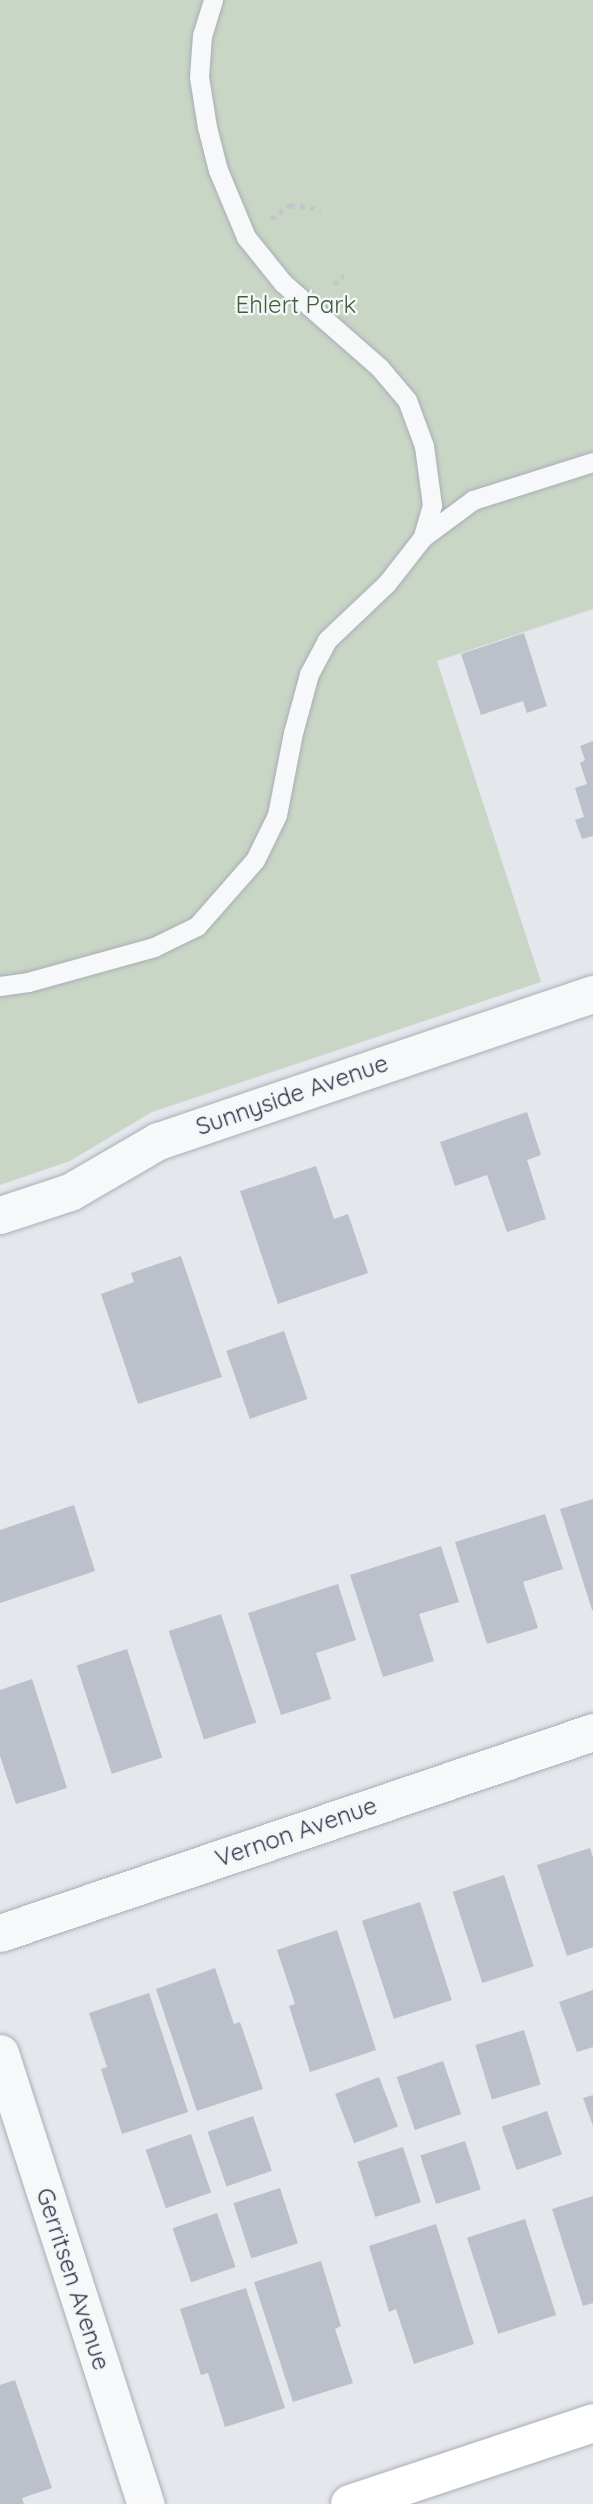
<!DOCTYPE html>
<style>
body{margin:0}
#map{position:relative;width:593px;height:2504px;overflow:hidden;background:#e4e7ec;font-family:Quicksand,sans-serif}
div>[style]{position:absolute}
.green>*{inset:0;background:#c9d6c5}
.building>*{inset:0;background:#bbc0ca;transform-origin:0 0}
.path>*{height:4.5px;margin-top:-2.25px;transform-origin:0;background:repeating-linear-gradient(90deg,#c2c5cb 0 5px,transparent 0 10px)}
.roads{filter:drop-shadow(0 0 2px #a9aeb7) drop-shadow(0 0 2px #a9aeb7)}
.lane>*{height:19px;margin:-9.5px;padding:0 9.5px;transform-origin:9.5px;border-radius:9.5px;background:#f7f8fa}
.street>*{height:37px;margin:-18.5px;padding:0 18.5px;transform-origin:18.5px;border-radius:18.5px;background:#f7f8fa}
.secondary>*{height:38px;margin:-19px;padding:0 19px;transform-origin:19px;border-radius:19px;background:#fff}
span{translate:-50% -50%;white-space:nowrap;text-align:center;line-height:1.15;-webkit-text-stroke:5px #f4f6f9;paint-order:stroke}
.park-label{font-size:24px;color:#3f6138}
.street-label{font-size:24px;color:#2b3445}
</style>
<div id="map">
<div class="green">
<div style="clip-path:polygon(0 0,593px 0,593px 609px,437px 661px,541px 982px,152px 1112px,70px 1161px,0 1185px)"></div>
</div>
<div class="building">
<div style="clip-path:polygon(524px 633px,547px 706px,527px 713px,523px 701px,481px 715px,461px 654px)"></div>
<div style="clip-path:polygon(593px 741px,593px 836px,582px 839px,575px 820px,584px 817px,575px 788px,587px 784px,580px 763px,585px 760px,580px 746px)"></div>
<div style="clip-path:polygon(527px 1112px,541px 1155px,527px 1160px,546px 1219px,507px 1232px,487px 1175px,455px 1186px,440px 1142px)"></div>
<div style="clip-path:polygon(316px 1166px,334px 1219px,348px 1214px,368px 1273px,278px 1304px,240px 1191px)"></div>
<div style="clip-path:polygon(181px 1256px,222px 1377px,138px 1404px,101px 1294px,134px 1282px,131px 1273px)"></div>
<div style="left:284px;top:1331px;width:72px;height:61px;rotate:71deg"></div>
<div style="clip-path:polygon(593px 1499px,593px 1610px,592px 1610px,560px 1509px)"></div>
<div style="clip-path:polygon(74px 1505px,95px 1571px,0 1603px,0 1530px)"></div>
<div style="clip-path:polygon(545px 1514px,563px 1569px,523px 1582px,538px 1628px,487px 1644px,455px 1542px)"></div>
<div style="clip-path:polygon(441px 1546px,459px 1602px,419px 1614px,434px 1661px,383px 1677px,350px 1575px)"></div>
<div style="clip-path:polygon(338px 1584px,356px 1640px,316px 1653px,331px 1699px,281px 1715px,248px 1613px)"></div>
<div style="left:221px;top:1614px;width:114px;height:55px;rotate:72deg"></div>
<div style="left:127px;top:1649px;width:114px;height:53px;rotate:72deg"></div>
<div style="clip-path:polygon(32px 1679px,67px 1788px,16px 1804px,0 1756px,0 1690px)"></div>
<div style="clip-path:polygon(590px 1848px,593px 1857px,593px 1947px,567px 1956px,537px 1865px)"></div>
<div style="left:504px;top:1875px;width:96px;height:54px;rotate:72deg"></div>
<div style="left:420px;top:1902px;width:103px;height:61px;rotate:72deg"></div>
<div style="clip-path:polygon(337px 1930px,376px 2050px,310px 2072px,289px 2006px,295px 2004px,277px 1950px)"></div>
<div style="clip-path:polygon(215px 1968px,234px 2024px,240px 2022px,263px 2089px,197px 2111px,156px 1989px)"></div>
<div style="clip-path:polygon(593px 1990px,593px 2047px,577px 2052px,559px 2002px)"></div>
<div style="clip-path:polygon(149px 1993px,188px 2112px,122px 2134px,101px 2069px,107px 2067px,89px 2013px)"></div>
<div style="left:524px;top:2030px;width:57px;height:51px;rotate:73deg"></div>
<div style="left:443px;top:2061px;width:56px;height:49px;rotate:71deg"></div>
<div style="left:379px;top:2077px;width:53px;height:47px;rotate:69deg"></div>
<div style="clip-path:polygon(593px 2095px,593px 2126px,583px 2098px)"></div>
<div style="left:547px;top:2111px;width:46px;height:48px;rotate:71deg"></div>
<div style="left:253px;top:2116px;width:58px;height:48px;rotate:71deg"></div>
<div style="left:191px;top:2134px;width:62px;height:48px;rotate:71deg"></div>
<div style="left:465px;top:2141px;width:51px;height:47px;rotate:72deg"></div>
<div style="left:403px;top:2147px;width:58px;height:48px;rotate:72deg"></div>
<div style="left:280px;top:2188px;width:58px;height:49px;rotate:72deg"></div>
<div style="clip-path:polygon(593px 2196px,593px 2303px,583px 2306px,552px 2209px)"></div>
<div style="left:217px;top:2213px;width:57px;height:47px;rotate:71deg"></div>
<div style="left:525px;top:2219px;width:101px;height:61px;rotate:72deg"></div>
<div style="clip-path:polygon(436px 2224px,474px 2344px,414px 2364px,396px 2309px,389px 2312px,369px 2246px)"></div>
<div style="clip-path:polygon(321px 2261px,341px 2326px,335px 2329px,353px 2383px,293px 2402px,254px 2282px)"></div>
<div style="clip-path:polygon(246px 2288px,285px 2408px,225px 2427px,208px 2373px,201px 2375px,180px 2309px)"></div>
<div style="clip-path:polygon(15px 2380px,52px 2488px,22px 2498px,24px 2504px,0 2504px,0 2385px)"></div>
</div>
<div class="path">
<div style="left:271px;top:219px;width:24px;rotate:-36deg"></div>
<div style="left:290px;top:205px;width:31px;rotate:7deg"></div>
<div style="left:334px;top:284px;width:13px;rotate:-42deg"></div>
</div>
<div class="roads">
<div class="lane">
<div style="left:213px;top:0;width:37px;rotate:107deg"></div>
<div style="left:202px;top:35px;width:42px;rotate:94.1deg"></div>
<div style="left:199px;top:77px;width:51px;rotate:80.9deg"></div>
<div style="left:207px;top:127px;width:44px;rotate:75.7deg"></div>
<div style="left:218px;top:170px;width:73px;rotate:67.3deg"></div>
<div style="left:246px;top:237px;width:59px;rotate:51.2deg"></div>
<div style="left:283px;top:283px;width:128px;rotate:41.2deg"></div>
<div style="left:379px;top:367px;width:43px;rotate:49.7deg"></div>
<div style="left:407px;top:400px;width:49px;rotate:69.7deg"></div>
<div style="left:424px;top:446px;width:60px;rotate:82.3deg"></div>
<div style="left:432px;top:505px;width:33px;rotate:106deg"></div>
<div style="left:0;top:986px;width:28px;rotate:-8deg"></div>
<div style="left:28px;top:982px;width:131px;rotate:-15.5deg"></div>
<div style="left:154px;top:947px;width:48px;rotate:-26deg"></div>
<div style="left:197px;top:926px;width:88px;rotate:-48.7deg"></div>
<div style="left:255px;top:860px;width:50px;rotate:-63.9deg"></div>
<div style="left:277px;top:815px;width:84px;rotate:-79deg"></div>
<div style="left:293px;top:733px;width:61px;rotate:-74.8deg"></div>
<div style="left:309px;top:674px;width:38px;rotate:-62deg"></div>
<div style="left:327px;top:640px;width:83px;rotate:-43.5deg"></div>
<div style="left:387px;top:583px;width:58px;rotate:-52deg"></div>
<div style="left:423px;top:537px;width:62px;rotate:-36.5deg"></div>
<div style="left:473px;top:500px;width:126px;rotate:-17.6deg"></div>
</div>
<div class="street">
<div style="left:0;top:1215px;width:74px;rotate:-18.2deg"></div>
<div style="left:70px;top:1192px;width:102px;rotate:-30.1deg"></div>
<div style="left:158px;top:1141px;width:459px;rotate:-18.7deg"></div>
<div style="left:0;top:1933px;width:626px;rotate:-18.72deg"></div>
<div style="left:0;top:2053px;width:474px;rotate:72.1deg"></div>
</div>
<div class="secondary">
<div style="left:350px;top:2504px;width:256px;rotate:-18.4deg"></div>
</div>
</div>
<div class="park-label">
<span style="left:296px;top:305px">Ehlert Park</span>
</div>
<div class="street-label">
<span style="left:292px;top:1095px;rotate:-19deg">Sunnyside Avenue</span>
<span style="left:296px;top:1832px;rotate:-19deg">Vernon Avenue</span>
<span style="left:73px;top:2279px;rotate:72deg">Gerritsen Avenue</span>
</div>
</div>
